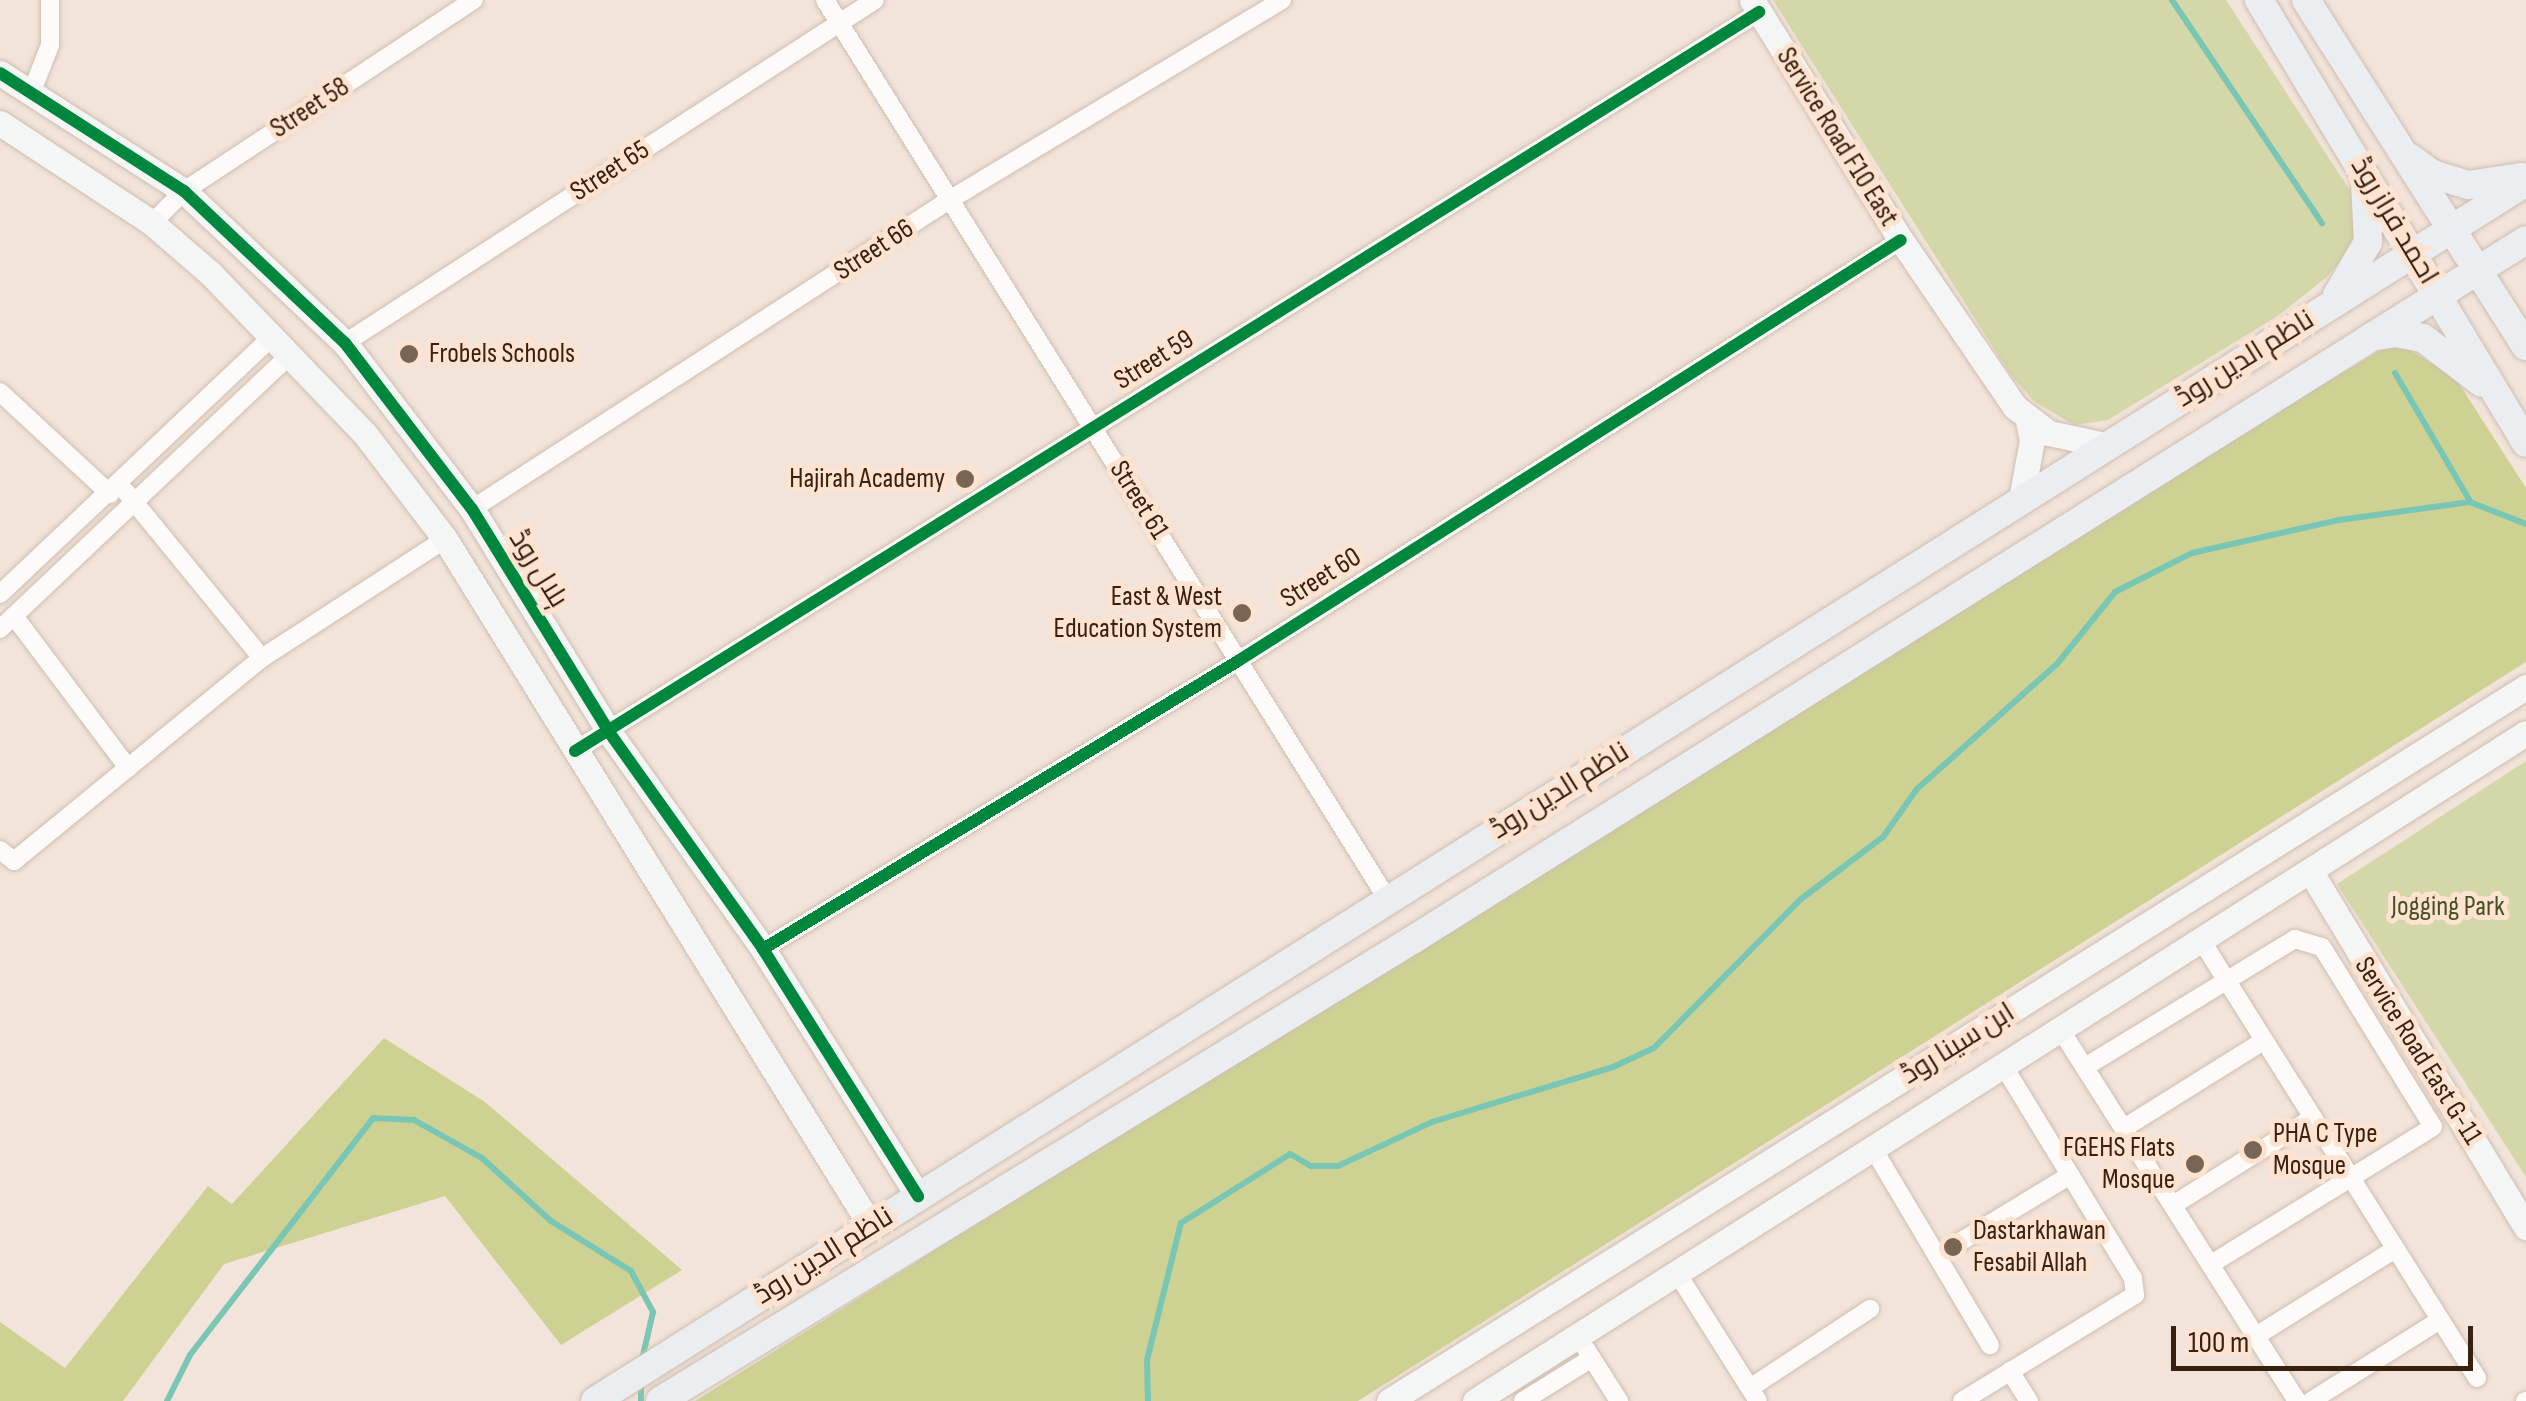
<!DOCTYPE html>
<meta charset="utf-8">
<style>
body{margin:0}
#map{position:relative;width:2526px;height:1401px;overflow:hidden;background:#f2e4da;font-family:"Sofia Sans Condensed",Cairo,sans-serif}
div>[style]{position:absolute}
.green>*{inset:0;background:#d4d7a7}
.forest>*{inset:0;background:#cdd293}
.stream>*{height:6px;margin:-3px;padding:0 3px;transform-origin:3px;border-radius:3px;background:#79c6b5}
.roads{filter:drop-shadow(0 0 2px #cfbeb0) drop-shadow(0 0 2px #cfbeb0)}
.street>*{height:18px;margin:-9px;padding:0 9px;transform-origin:9px;border-radius:9px;background:#fdfbf9}
.secondary>*{height:25px;margin:-12.5px;padding:0 12.5px;transform-origin:12.5px;border-radius:12.5px;background:#f4f5f5}
.primary>*{height:28px;margin:-14px;padding:0 14px;transform-origin:14px;border-radius:14px;background:#eaeef1}
.cycleway>*{height:12px;margin:-6px;padding:0 6px;transform-origin:6px;border-radius:6px;background:#00873e}
.dots>*{width:28px;height:28px;translate:-50% -50%;box-sizing:border-box;border:5px solid #fde3d0;border-radius:50%}
span{translate:-50% -50%;white-space:nowrap;text-align:center;line-height:1.15;-webkit-text-stroke:10px #fde3d0;paint-order:stroke}
.street-label{font-size:28px;color:#38210e}
.poi-label{font-size:28px;color:#38210e}
.left{translate:0 -50%;text-align:left}
.right{translate:-100% -50%;text-align:right}
.park-label{font-size:28px;color:#475025}
.scale{position:absolute;left:2171px;top:1326px;width:302px;height:45px;box-sizing:border-box;border:5px solid #38210e;border-top:0;padding-left:12px;font-size:30px;line-height:35px;white-space:nowrap;color:#38210e;-webkit-text-stroke:8px #fde3d0;paint-order:stroke}
</style>
<div id="map">
<div class="green">
<div style="clip-path:polygon(1773px 0,2226px 0,2353px 195px,2360px 236px,2328px 276px,2279px 315px,2108px 420px,2074px 425px,2035px 402px,2010px 374px)"></div>
<div style="clip-path:polygon(2526px 761px,2526px 1177px,2337px 884px)"></div>
</div>
<div class="forest">
<div style="clip-path:polygon(2396px 341px,2456px 379px,2526px 488px,2526px 662px,1358px 1401px,695px 1401px,2146px 489px)"></div>
<div style="clip-path:polygon(384px 1038px,485px 1102px,682px 1270px,561px 1345px,445px 1196px,224px 1264px,123px 1401px,0 1401px,0 1322px,65px 1368px,208px 1186px,232px 1204px)"></div>
</div>
<div class="stream">
<div style="left:2172px;top:0;width:269px;rotate:56.1deg"></div>
<div style="left:2395px;top:373px;width:148px;rotate:59.6deg"></div>
<div style="left:641px;top:1382px;width:19px;rotate:90deg"></div>
<div style="left:167px;top:1401px;width:51px;rotate:-63.4deg"></div>
<div style="left:190px;top:1355px;width:299px;rotate:-52.3deg"></div>
<div style="left:373px;top:1118px;width:41px;rotate:2.8deg"></div>
<div style="left:414px;top:1120px;width:78px;rotate:29.2deg"></div>
<div style="left:482px;top:1158px;width:93px;rotate:42.4deg"></div>
<div style="left:551px;top:1221px;width:94px;rotate:32deg"></div>
<div style="left:631px;top:1271px;width:47px;rotate:61.8deg"></div>
<div style="left:653px;top:1312px;width:53px;rotate:103deg"></div>
<div style="left:1148px;top:1401px;width:41px;rotate:-91.4deg"></div>
<div style="left:1147px;top:1360px;width:141px;rotate:-76.1deg"></div>
<div style="left:1181px;top:1223px;width:129px;rotate:-32.3deg"></div>
<div style="left:1290px;top:1154px;width:24px;rotate:30deg"></div>
<div style="left:1311px;top:1166px;width:27px"></div>
<div style="left:1338px;top:1166px;width:104px;rotate:-25.1deg"></div>
<div style="left:1432px;top:1122px;width:189px;rotate:-16.9deg"></div>
<div style="left:1613px;top:1067px;width:45px;rotate:-24.9deg"></div>
<div style="left:1654px;top:1048px;width:209px;rotate:-45.4deg"></div>
<div style="left:1801px;top:899px;width:103px;rotate:-37.1deg"></div>
<div style="left:1883px;top:837px;width:59px;rotate:-54.7deg"></div>
<div style="left:1917px;top:789px;width:188px;rotate:-41.8deg"></div>
<div style="left:2057px;top:664px;width:92px;rotate:-51.1deg"></div>
<div style="left:2115px;top:592px;width:86px;rotate:-26.9deg"></div>
<div style="left:2192px;top:553px;width:151px;rotate:-12.7deg"></div>
<div style="left:2339px;top:520px;width:132px;rotate:-7.8deg"></div>
<div style="left:2470px;top:502px;width:60px;rotate:21.4deg"></div>
</div>
<div class="roads">
<div class="street">
<div style="left:825px;top:0;width:1062px;rotate:57.97deg"></div>
<div style="left:32px;top:91px;width:49px;rotate:-68.6deg"></div>
<div style="left:50px;top:45px;width:45px;rotate:-90deg"></div>
<div style="left:152px;top:223px;width:45px;rotate:-45deg"></div>
<div style="left:184px;top:191px;width:347px;rotate:-33.4deg"></div>
<div style="left:345px;top:343px;width:631px;rotate:-32.91deg"></div>
<div style="left:0;top:392px;width:150px;rotate:42.8deg"></div>
<div style="left:126px;top:492px;width:215px;rotate:50.7deg"></div>
<div style="left:472px;top:509px;width:565px;rotate:-32.93deg"></div>
<div style="left:946px;top:202px;width:392px;rotate:-31deg"></div>
<div style="left:0;top:594px;width:376px;rotate:-43.4deg"></div>
<div style="left:14px;top:616px;width:190px;rotate:53.1deg"></div>
<div style="left:0;top:629px;width:400px;rotate:-43.4deg"></div>
<div style="left:575px;top:751px;width:1396px;rotate:-31.97deg"></div>
<div style="left:0;top:850px;width:18px;rotate:38deg"></div>
<div style="left:14px;top:861px;width:320px;rotate:-39.3deg"></div>
<div style="left:262px;top:658px;width:218px;rotate:-33deg"></div>
<div style="left:2203px;top:943px;width:514px;rotate:57.79deg"></div>
<div style="left:763px;top:949px;width:555px;rotate:-31.23deg"></div>
<div style="left:1238px;top:661px;width:785px;rotate:-32.42deg"></div>
<div style="left:2062px;top:1032px;width:437px;rotate:57.5deg"></div>
<div style="left:2085px;top:1067px;width:246px;rotate:-31.4deg"></div>
<div style="left:2295px;top:939px;width:28px;rotate:17deg"></div>
<div style="left:2322px;top:947px;width:211px;rotate:58.3deg"></div>
<div style="left:2433px;top:1127px;width:261px;rotate:148.3deg"></div>
<div style="left:2124px;top:1128px;width:164px;rotate:-32deg"></div>
<div style="left:1874px;top:1150px;width:227px;rotate:59.3deg"></div>
<div style="left:2173px;top:1205px;width:164px;rotate:-32deg"></div>
<div style="left:1937px;top:1256px;width:156px;rotate:-31.3deg"></div>
<div style="left:1677px;top:1273px;width:151px;rotate:57.7deg"></div>
<div style="left:2256px;top:1336px;width:164px;rotate:-32deg"></div>
<div style="left:1586px;top:1349px;width:62px;rotate:57.6deg"></div>
<div style="left:2010px;top:1371px;width:36px;rotate:58deg"></div>
<div style="left:1750px;top:1388px;width:144px;rotate:-33.4deg"></div>
<div style="left:1523px;top:1401px;width:81px;rotate:-31.9deg"></div>
<div style="left:1962px;top:1401px;width:203px;rotate:-31.5deg"></div>
<div style="left:2135px;top:1295px;width:17px;rotate:-97deg"></div>
<div style="left:2133px;top:1278px;width:246px;rotate:-121.4deg"></div>
<div style="left:2311px;top:1401px;width:152px;rotate:-32.1deg"></div>
<div style="left:2525px;top:1401px;width:1px"></div>
</div>
<div class="secondary">
<div style="left:1752px;top:0;width:282px;rotate:58.2deg"></div>
<div style="left:1901px;top:240px;width:202px;rotate:55.7deg"></div>
<div style="left:2015px;top:407px;width:43px;rotate:37.4deg"></div>
<div style="left:2049px;top:433px;width:57px;rotate:12.1deg"></div>
<div style="left:0;top:73px;width:219px;rotate:32.7deg"></div>
<div style="left:184px;top:191px;width:221px;rotate:43.4deg"></div>
<div style="left:345px;top:343px;width:209px;rotate:52.6deg"></div>
<div style="left:472px;top:509px;width:262px;rotate:58.4deg"></div>
<div style="left:609px;top:732px;width:266px;rotate:54.6deg"></div>
<div style="left:763px;top:949px;width:292px;rotate:57.9deg"></div>
<div style="left:0;top:123px;width:182px;rotate:33.3deg"></div>
<div style="left:152px;top:223px;width:77px;rotate:40.8deg"></div>
<div style="left:210px;top:273px;width:223px;rotate:46.1deg"></div>
<div style="left:365px;top:434px;width:132px;rotate:52.7deg"></div>
<div style="left:445px;top:539px;width:808px;rotate:58.2deg"></div>
<div style="left:2021px;top:499px;width:60px;rotate:-79.4deg"></div>
<div style="left:2032px;top:440px;width:19px;rotate:-102deg"></div>
<div style="left:2312px;top:874px;width:413px;rotate:58.8deg"></div>
<div style="left:1389px;top:1401px;width:1343px;rotate:-32.13deg"></div>
<div style="left:1475px;top:1401px;width:1245px;rotate:-32.44deg"></div>
</div>
<div class="primary">
<div style="left:2259px;top:0;width:517px;rotate:58.92deg"></div>
<div style="left:2306px;top:0;width:410px;rotate:57.6deg"></div>
<div style="left:2409px;top:157px;width:29px;rotate:36deg"></div>
<div style="left:2432px;top:174px;width:38px;rotate:17deg"></div>
<div style="left:2468px;top:185px;width:55px;rotate:-8.4deg"></div>
<div style="left:2337px;top:295px;width:61px;rotate:-59.7deg"></div>
<div style="left:2368px;top:242px;width:60px;rotate:-92.9deg"></div>
<div style="left:2371px;top:337px;width:24px;rotate:-9deg"></div>
<div style="left:2395px;top:333px;width:28px;rotate:10deg"></div>
<div style="left:2423px;top:338px;width:74px;rotate:37.3deg"></div>
<div style="left:595px;top:1401px;width:2284px;rotate:-32.26deg"></div>
<div style="left:660px;top:1401px;width:884px;rotate:-31.5deg"></div>
<div style="left:1414px;top:939px;width:1313px;rotate:-32.15deg"></div>
</div>
</div>
<div class="cycleway">
<div style="left:0;top:73px;width:219px;rotate:32.7deg"></div>
<div style="left:184px;top:191px;width:221px;rotate:43.4deg"></div>
<div style="left:345px;top:343px;width:209px;rotate:52.6deg"></div>
<div style="left:472px;top:509px;width:262px;rotate:58.4deg"></div>
<div style="left:609px;top:732px;width:266px;rotate:54.6deg"></div>
<div style="left:763px;top:949px;width:292px;rotate:57.9deg"></div>
<div style="left:575px;top:751px;width:1396px;rotate:-31.97deg"></div>
<div style="left:763px;top:949px;width:555px;rotate:-31.23deg"></div>
<div style="left:1238px;top:661px;width:785px;rotate:-32.42deg"></div>
</div>
<div class="dots">
<div style="left:409px;top:354px;background:#796555"></div>
<div style="left:965px;top:479px;background:#796555"></div>
<div style="left:1242px;top:613px;background:#796555"></div>
<div style="left:2253px;top:1150px;background:#796555"></div>
<div style="left:2195px;top:1164px;background:#796555"></div>
<div style="left:1953px;top:1247px;background:#796555"></div>
</div>
<div class="street-label">
<span style="left:310px;top:108px;rotate:-33deg">Street 58</span>
<span style="left:1837px;top:137px;rotate:58deg">Service Road F10 East</span>
<span style="left:610px;top:171px;rotate:-33deg">Street 65</span>
<span style="left:2394px;top:221px;rotate:59deg">احمد فراز روڈ</span>
<span style="left:874px;top:250px;rotate:-33deg">Street 66</span>
<span style="left:2245px;top:359px;rotate:-32deg">ناظم الدین روڈ</span>
<span style="left:1154px;top:360px;rotate:-32deg">Street 59</span>
<span style="left:1139px;top:500px;rotate:58deg">Street 61</span>
<span style="left:538px;top:569px;rotate:58deg">ہلال روڈ</span>
<span style="left:1321px;top:578px;rotate:-32deg">Street 60</span>
<span style="left:1560px;top:791px;rotate:-32deg">ناظم الدین روڈ</span>
<span style="left:1958px;top:1044px;rotate:-32deg">ابن سینا روڈ</span>
<span style="left:2418px;top:1051px;rotate:58deg">Service Road East G-11</span>
<span style="left:824px;top:1256px;rotate:-32deg">ناظم الدین روڈ</span>
</div>
<div class="poi-label">
<span class="left" style="left:429px;top:354px">Frobels Schools</span>
<span class="right" style="left:945px;top:479px">Hajirah Academy</span>
<span class="right" style="left:1222px;top:613px">East &amp; West<br>Education System</span>
<span class="left" style="left:2273px;top:1150px">PHA C Type<br>Mosque</span>
<span class="right" style="left:2175px;top:1164px">FGEHS Flats<br>Mosque</span>
<span class="left" style="left:1973px;top:1247px">Dastarkhawan<br>Fesabil Allah</span>
</div>
<div class="park-label">
<span style="left:2448px;top:907px">Jogging Park</span>
</div>
<div class="scale">100 m</div>
</div>
